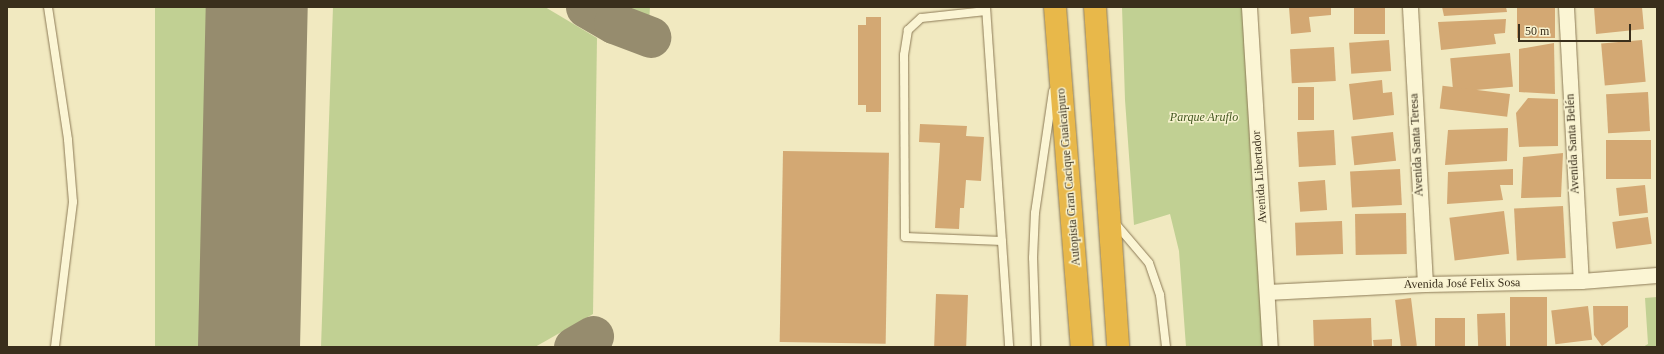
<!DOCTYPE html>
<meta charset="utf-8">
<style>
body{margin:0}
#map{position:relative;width:1664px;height:354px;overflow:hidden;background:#f1e9c0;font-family:"Times New Roman",serif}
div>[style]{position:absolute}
.green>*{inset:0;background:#c1d093;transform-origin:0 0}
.taxiway>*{height:41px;margin:-20.5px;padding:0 20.5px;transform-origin:20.5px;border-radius:20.5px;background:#968c6e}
.runway>*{height:102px;margin:-51px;padding:0 51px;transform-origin:51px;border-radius:51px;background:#968c6e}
.building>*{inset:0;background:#d3a873;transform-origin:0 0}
.roads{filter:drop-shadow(0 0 1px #8c7a56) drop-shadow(0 0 1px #8c7a56)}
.lane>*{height:8px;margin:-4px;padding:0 4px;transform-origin:4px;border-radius:4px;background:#fbf5d4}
.street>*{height:15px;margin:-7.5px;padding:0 7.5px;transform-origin:7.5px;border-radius:7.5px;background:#fbf5d4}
.highway>*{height:22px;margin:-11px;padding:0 11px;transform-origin:11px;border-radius:11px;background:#e8b84a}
span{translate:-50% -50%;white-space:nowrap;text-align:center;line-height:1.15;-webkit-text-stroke:3px #f8f2d0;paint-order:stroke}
.park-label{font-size:12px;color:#435821;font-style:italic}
.street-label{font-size:12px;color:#3a2f1c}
.frame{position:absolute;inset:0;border:8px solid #3a2f1c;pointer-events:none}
.scale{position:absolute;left:1518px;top:24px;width:113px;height:18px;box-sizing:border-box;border:2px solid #3a2f1c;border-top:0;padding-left:5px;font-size:12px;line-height:14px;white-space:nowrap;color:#3a2f1c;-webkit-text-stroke:3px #f8f2d0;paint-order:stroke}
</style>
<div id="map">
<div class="green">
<div style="left:155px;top:7px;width:51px;height:340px"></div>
<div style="clip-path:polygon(333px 7px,545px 7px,597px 38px,593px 314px,535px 347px,321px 347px)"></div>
<div style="clip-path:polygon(621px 7px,650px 7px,649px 24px)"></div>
<div style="clip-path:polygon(1122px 7px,1245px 7px,1264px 347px,1186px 347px,1179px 251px,1170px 214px,1134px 225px,1125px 100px)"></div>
<div style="clip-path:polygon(1657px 297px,1657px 347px,1643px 347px,1648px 344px,1645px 298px)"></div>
</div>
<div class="taxiway">
<div style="left:586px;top:7px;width:32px;rotate:30deg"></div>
<div style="left:614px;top:23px;width:39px;rotate:21deg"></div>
<div style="left:574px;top:347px;width:22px;rotate:-30deg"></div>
</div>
<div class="runway">
<div style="left:249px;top:347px;width:340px;rotate:-88.7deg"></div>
</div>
<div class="building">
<div style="clip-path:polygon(1289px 7px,1331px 7px,1331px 15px,1309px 17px,1311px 32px,1291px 34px)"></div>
<div style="left:1354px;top:7px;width:31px;height:27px"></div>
<div style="clip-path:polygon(1442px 7px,1506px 7px,1507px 12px,1444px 16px)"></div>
<div style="left:1517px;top:7px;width:38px;height:31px"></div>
<div style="clip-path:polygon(1594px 7px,1642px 7px,1644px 29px,1596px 34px)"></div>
<div style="clip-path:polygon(866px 17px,881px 17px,881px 112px,866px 112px,866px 105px,858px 105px,858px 25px,866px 25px)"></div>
<div style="clip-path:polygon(1506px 19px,1505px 33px,1494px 34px,1496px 44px,1441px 50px,1438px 22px)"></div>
<div style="left:1389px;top:40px;width:31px;height:40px;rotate:86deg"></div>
<div style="left:1642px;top:40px;width:42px;height:41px;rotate:85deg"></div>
<div style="clip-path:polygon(1554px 43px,1555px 94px,1519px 92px,1519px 49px)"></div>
<div style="left:1334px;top:47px;width:34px;height:44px;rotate:87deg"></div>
<div style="left:1510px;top:53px;width:34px;height:60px;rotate:85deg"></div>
<div style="clip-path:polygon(1382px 80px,1383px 93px,1392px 92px,1394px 115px,1353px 120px,1349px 84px)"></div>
<div style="left:1298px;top:87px;width:16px;height:33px"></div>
<div style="left:1648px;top:92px;width:39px;height:42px;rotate:87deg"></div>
<div style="left:1510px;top:94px;width:23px;height:68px;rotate:97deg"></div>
<div style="clip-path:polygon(1528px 98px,1558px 99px,1558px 146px,1519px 147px,1516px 113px)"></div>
<div style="clip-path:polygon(920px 124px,967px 126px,966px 136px,984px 137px,981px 181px,966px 180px,964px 208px,960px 208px,959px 229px,935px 228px,940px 143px,919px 142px)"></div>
<div style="clip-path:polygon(1508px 128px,1507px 161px,1445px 165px,1448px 130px)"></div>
<div style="left:1334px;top:130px;width:35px;height:37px;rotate:87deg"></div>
<div style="left:1393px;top:132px;width:29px;height:42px;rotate:84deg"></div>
<div style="left:1606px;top:140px;width:45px;height:39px"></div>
<div style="left:783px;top:151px;width:106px;height:191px;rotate:1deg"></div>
<div style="clip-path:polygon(1563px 153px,1561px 197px,1521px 198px,1523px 157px)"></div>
<div style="left:1400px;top:169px;width:36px;height:50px;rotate:87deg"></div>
<div style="clip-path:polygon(1513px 169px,1513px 185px,1500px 185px,1503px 200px,1447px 204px,1448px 172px)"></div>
<div style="left:1325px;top:180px;width:30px;height:27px;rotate:86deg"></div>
<div style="left:1645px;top:185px;width:28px;height:29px;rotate:84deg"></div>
<div style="left:1563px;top:206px;width:52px;height:49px;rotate:87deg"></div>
<div style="left:1504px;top:211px;width:43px;height:55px;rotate:83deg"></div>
<div style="left:1406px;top:213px;width:41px;height:51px;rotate:89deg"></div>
<div style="left:1648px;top:217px;width:27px;height:36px;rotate:82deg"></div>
<div style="left:1342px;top:221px;width:33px;height:47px;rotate:88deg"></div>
<div style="left:936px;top:294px;width:32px;height:53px;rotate:2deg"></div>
<div style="left:1547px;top:297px;width:50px;height:37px;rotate:90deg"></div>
<div style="left:1411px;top:298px;width:48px;height:16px;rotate:83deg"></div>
<div style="left:1588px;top:306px;width:34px;height:37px;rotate:83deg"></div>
<div style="clip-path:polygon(1593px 306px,1628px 306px,1628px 327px,1602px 346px,1594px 335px)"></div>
<div style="left:1505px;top:313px;width:34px;height:28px;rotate:88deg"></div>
<div style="left:1371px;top:318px;width:29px;height:58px;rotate:88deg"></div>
<div style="left:1465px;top:318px;width:29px;height:30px;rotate:90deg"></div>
<div style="clip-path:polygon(1392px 339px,1392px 347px,1374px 347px,1373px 340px)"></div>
</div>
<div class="roads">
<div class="lane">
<div style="left:48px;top:7px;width:134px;rotate:81.4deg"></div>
<div style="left:68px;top:140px;width:62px;rotate:85.4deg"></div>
<div style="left:73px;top:202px;width:146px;rotate:97.1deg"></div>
<div style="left:986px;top:7px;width:341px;rotate:86.1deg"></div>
<div style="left:986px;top:11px;width:65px;rotate:173.9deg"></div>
<div style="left:921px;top:18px;width:18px;rotate:137deg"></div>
<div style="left:908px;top:30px;width:25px;rotate:99deg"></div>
<div style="left:904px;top:55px;width:182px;rotate:89.7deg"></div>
<div style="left:905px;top:237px;width:97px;rotate:2.4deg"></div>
<div style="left:1115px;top:223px;width:52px;rotate:49.6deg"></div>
<div style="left:1149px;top:263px;width:34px;rotate:71deg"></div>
<div style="left:1160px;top:295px;width:52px;rotate:83.4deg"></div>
<div style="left:1036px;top:347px;width:89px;rotate:-91.9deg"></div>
<div style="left:1033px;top:258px;width:45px;rotate:-87.5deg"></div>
<div style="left:1035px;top:213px;width:123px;rotate:-81.6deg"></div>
</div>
<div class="street">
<div style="left:1249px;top:7px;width:341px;rotate:86.5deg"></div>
<div style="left:1410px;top:7px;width:277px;rotate:86.9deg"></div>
<div style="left:1566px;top:7px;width:274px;rotate:86.9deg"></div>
<div style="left:1267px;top:292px;width:158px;rotate:-2.9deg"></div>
<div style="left:1425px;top:284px;width:156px;rotate:-1.1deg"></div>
<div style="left:1581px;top:281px;width:76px;rotate:-4.5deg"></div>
</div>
<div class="highway">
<div style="left:1055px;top:7px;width:341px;rotate:85.5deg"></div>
<div style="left:1095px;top:7px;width:341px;rotate:86.1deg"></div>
</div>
</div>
<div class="park-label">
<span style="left:1204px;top:118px">Parque Aruflo</span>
</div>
<div class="street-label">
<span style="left:1573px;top:144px;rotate:-93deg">Avenida Santa Belén</span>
<span style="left:1417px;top:145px;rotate:-93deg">Avenida Santa Teresa</span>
<span style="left:1069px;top:177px;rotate:-95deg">Autopista Gran Cacique Guaicaipuro</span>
<span style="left:1260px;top:177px;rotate:-94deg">Avenida Libertador</span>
<span style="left:1462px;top:284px;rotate:-1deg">Avenida José Felix Sosa</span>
</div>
<div class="frame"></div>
<div class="scale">50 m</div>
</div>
